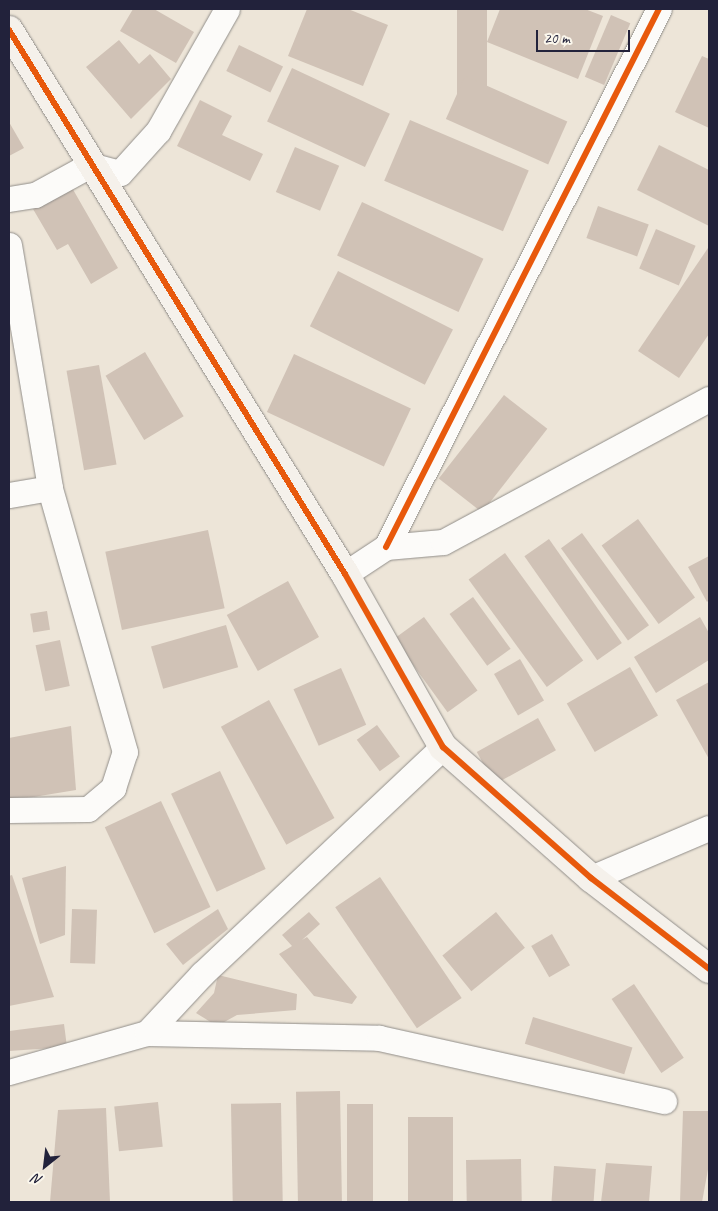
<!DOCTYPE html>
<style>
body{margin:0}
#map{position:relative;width:718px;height:1211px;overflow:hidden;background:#ede5d8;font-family:Caveat,sans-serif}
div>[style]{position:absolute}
.building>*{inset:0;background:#d0c2b6;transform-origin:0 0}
.roads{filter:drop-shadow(0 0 1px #918e8a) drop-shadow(0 0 1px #918e8a)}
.street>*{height:25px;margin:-12.5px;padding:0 12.5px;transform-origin:12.5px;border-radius:12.5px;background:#fcfbf9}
.secondary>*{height:28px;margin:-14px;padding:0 14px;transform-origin:14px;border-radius:14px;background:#f5f1eb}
.cycleway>*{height:6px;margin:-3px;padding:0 3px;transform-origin:3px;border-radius:3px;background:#e8590c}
span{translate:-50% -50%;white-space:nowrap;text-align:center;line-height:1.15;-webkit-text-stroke:4px #fbf7ec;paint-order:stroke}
.frame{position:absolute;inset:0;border:10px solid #22223b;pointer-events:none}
.north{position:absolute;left:20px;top:1141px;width:50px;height:50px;-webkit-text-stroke:4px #fbf7ec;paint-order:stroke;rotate:209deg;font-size:14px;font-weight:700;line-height:20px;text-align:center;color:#22223b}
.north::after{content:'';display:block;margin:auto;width:18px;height:22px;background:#22223b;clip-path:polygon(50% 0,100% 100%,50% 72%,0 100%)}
.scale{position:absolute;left:536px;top:30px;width:94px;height:22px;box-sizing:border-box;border:2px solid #22223b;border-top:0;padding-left:6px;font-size:15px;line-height:18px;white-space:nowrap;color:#22223b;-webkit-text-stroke:4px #fbf7ec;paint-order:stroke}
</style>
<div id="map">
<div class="building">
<div style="clip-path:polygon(133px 9px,154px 9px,194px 32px,176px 63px,120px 31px)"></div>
<div style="clip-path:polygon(307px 9px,348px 9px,388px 25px,363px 86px,288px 56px)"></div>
<div style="left:457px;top:9px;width:30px;height:104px"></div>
<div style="clip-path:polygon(500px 9px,585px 9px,603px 16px,578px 79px,487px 42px)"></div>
<div style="left:611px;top:15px;width:21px;height:67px;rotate:23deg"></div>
<div style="clip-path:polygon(119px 40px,139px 64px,150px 54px,171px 79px,131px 119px,86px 67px)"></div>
<div style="left:239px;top:45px;width:49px;height:29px;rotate:26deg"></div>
<div style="clip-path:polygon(702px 56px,709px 59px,709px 128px,675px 112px)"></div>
<div style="left:292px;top:68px;width:108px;height:59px;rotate:25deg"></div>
<div style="left:465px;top:76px;width:112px;height:47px;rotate:24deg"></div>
<div style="clip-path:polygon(200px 100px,232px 116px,222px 135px,263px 154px,250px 181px,177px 146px)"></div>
<div style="left:410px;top:120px;width:129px;height:66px;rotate:23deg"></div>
<div style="clip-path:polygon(9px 122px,24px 148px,9px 156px)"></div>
<div style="clip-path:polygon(659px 145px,709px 170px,709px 226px,637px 190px)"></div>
<div style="left:295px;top:147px;width:48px;height:49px;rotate:23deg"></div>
<div style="clip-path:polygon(71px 186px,118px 268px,91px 284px,68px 244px,57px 250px,33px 209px)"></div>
<div style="left:362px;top:202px;width:134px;height:59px;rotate:25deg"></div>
<div style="left:598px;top:206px;width:54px;height:34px;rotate:20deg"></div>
<div style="left:656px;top:229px;width:43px;height:43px;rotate:23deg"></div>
<div style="clip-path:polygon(708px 248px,709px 334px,679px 378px,638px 351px)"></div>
<div style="left:338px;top:271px;width:129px;height:62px;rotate:27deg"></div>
<div style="left:145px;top:352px;width:75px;height:46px;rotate:59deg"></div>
<div style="left:294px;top:354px;width:129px;height:64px;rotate:25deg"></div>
<div style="left:99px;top:365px;width:101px;height:33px;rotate:80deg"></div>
<div style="left:504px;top:395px;width:55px;height:106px;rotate:38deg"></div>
<div style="left:638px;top:519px;width:97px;height:45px;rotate:54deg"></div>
<div style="left:208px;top:530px;width:80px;height:105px;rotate:78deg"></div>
<div style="left:582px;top:533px;width:114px;height:26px;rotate:54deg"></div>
<div style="left:549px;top:539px;width:127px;height:30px;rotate:55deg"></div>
<div style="left:505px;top:553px;width:133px;height:45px;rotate:54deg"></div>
<div style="clip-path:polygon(709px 556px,709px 600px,707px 602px,688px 567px)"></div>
<div style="left:288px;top:581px;width:64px;height:70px;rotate:61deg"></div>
<div style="left:473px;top:597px;width:64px;height:29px;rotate:54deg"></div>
<div style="left:47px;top:611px;width:19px;height:17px;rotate:81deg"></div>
<div style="left:424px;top:617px;width:91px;height:37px;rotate:54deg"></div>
<div style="clip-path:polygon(700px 617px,709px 633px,709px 660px,656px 693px,634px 657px)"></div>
<div style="left:226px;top:625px;width:44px;height:78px;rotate:74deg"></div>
<div style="left:60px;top:640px;width:47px;height:25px;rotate:78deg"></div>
<div style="left:520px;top:659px;width:48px;height:30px;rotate:60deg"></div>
<div style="left:630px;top:667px;width:56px;height:73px;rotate:60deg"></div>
<div style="left:341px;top:668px;width:62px;height:52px;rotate:66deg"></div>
<div style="clip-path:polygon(709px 682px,709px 759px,676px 700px)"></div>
<div style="left:269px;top:700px;width:135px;height:55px;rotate:61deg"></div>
<div style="left:538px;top:718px;width:37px;height:70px;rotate:61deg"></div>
<div style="left:377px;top:725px;width:39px;height:25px;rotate:54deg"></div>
<div style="clip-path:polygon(71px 726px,76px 790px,9px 801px,9px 738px)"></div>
<div style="left:220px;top:771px;width:108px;height:54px;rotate:65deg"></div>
<div style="left:161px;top:801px;width:117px;height:62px;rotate:65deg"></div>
<div style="clip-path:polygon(66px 866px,65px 935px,40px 944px,22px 878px)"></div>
<div style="clip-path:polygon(12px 875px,54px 997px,9px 1006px,9px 876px)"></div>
<div style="left:380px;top:877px;width:146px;height:54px;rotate:56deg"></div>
<div style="left:72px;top:909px;width:25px;height:54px;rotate:2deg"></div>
<div style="clip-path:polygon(218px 909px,228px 929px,183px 965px,166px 944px)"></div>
<div style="clip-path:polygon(309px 912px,320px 924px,302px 940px,307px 937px,357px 997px,352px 1004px,314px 996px,279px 954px,292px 946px,282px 935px)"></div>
<div style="left:496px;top:912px;width:46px;height:69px;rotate:51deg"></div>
<div style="left:552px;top:934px;width:36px;height:24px;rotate:60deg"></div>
<div style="clip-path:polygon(218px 975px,297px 994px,296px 1010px,237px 1015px,217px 1026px,196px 1013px,214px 993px)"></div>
<div style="left:634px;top:984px;width:89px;height:27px;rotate:56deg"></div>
<div style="left:533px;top:1017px;width:104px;height:28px;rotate:17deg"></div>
<div style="clip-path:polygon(64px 1024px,67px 1047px,9px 1051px,9px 1031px)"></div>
<div style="left:340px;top:1091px;width:111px;height:44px;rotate:89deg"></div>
<div style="left:158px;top:1102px;width:45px;height:44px;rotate:84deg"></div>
<div style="left:281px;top:1103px;width:99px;height:50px;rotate:89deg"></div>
<div style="left:373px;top:1104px;width:98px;height:26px;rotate:90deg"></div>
<div style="clip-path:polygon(106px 1108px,110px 1202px,50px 1202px,58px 1110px)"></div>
<div style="clip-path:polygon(683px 1111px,709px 1111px,709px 1164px,702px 1202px,680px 1202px)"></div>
<div style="left:408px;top:1117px;width:45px;height:85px"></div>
<div style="left:521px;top:1159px;width:43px;height:55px;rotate:89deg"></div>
<div style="clip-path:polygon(606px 1163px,652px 1166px,649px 1202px,601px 1202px)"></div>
<div style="left:554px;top:1166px;width:42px;height:36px;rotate:4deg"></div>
</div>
<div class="roads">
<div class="street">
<div style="left:9px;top:199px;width:26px;rotate:-9deg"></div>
<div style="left:35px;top:195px;width:63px;rotate:-28.6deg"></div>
<div style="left:90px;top:165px;width:31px;rotate:15deg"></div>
<div style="left:120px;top:173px;width:57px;rotate:-47.9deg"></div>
<div style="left:158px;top:131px;width:140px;rotate:-60.5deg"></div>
<div style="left:9px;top:245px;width:246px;rotate:80.4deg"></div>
<div style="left:50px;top:488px;width:42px;rotate:170.3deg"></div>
<div style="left:386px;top:547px;width:603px;rotate:-63.1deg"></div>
<div style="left:345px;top:574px;width:49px;rotate:-33.4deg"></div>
<div style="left:386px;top:547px;width:57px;rotate:-5deg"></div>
<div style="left:443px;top:542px;width:302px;rotate:-28.3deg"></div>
<div style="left:9px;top:810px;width:79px;rotate:-0.7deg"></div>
<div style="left:88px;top:809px;width:33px;rotate:-40deg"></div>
<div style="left:113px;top:788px;width:38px;rotate:-72deg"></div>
<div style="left:125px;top:752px;width:274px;rotate:-105.9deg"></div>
<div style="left:591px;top:878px;width:128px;rotate:-23deg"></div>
<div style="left:147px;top:1033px;width:232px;rotate:1.2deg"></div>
<div style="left:379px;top:1038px;width:292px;rotate:12.5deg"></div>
<div style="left:9px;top:1072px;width:143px;rotate:-15.8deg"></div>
<div style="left:147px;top:1033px;width:81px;rotate:-47deg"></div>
<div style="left:202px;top:974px;width:331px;rotate:-43.3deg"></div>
</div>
<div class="secondary">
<div style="left:9px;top:30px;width:639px;rotate:58.3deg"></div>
<div style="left:345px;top:574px;width:199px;rotate:60.5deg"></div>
<div style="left:443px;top:747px;width:198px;rotate:41.5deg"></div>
<div style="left:591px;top:878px;width:149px;rotate:37.6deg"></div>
</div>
</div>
<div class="cycleway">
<div style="left:9px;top:30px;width:639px;rotate:58.3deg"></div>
<div style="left:345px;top:574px;width:199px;rotate:60.5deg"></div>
<div style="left:443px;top:747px;width:198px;rotate:41.5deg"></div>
<div style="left:591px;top:878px;width:149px;rotate:37.6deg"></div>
<div style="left:386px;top:547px;width:603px;rotate:-63.1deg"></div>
</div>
<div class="frame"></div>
<div class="north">N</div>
<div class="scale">20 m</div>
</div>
